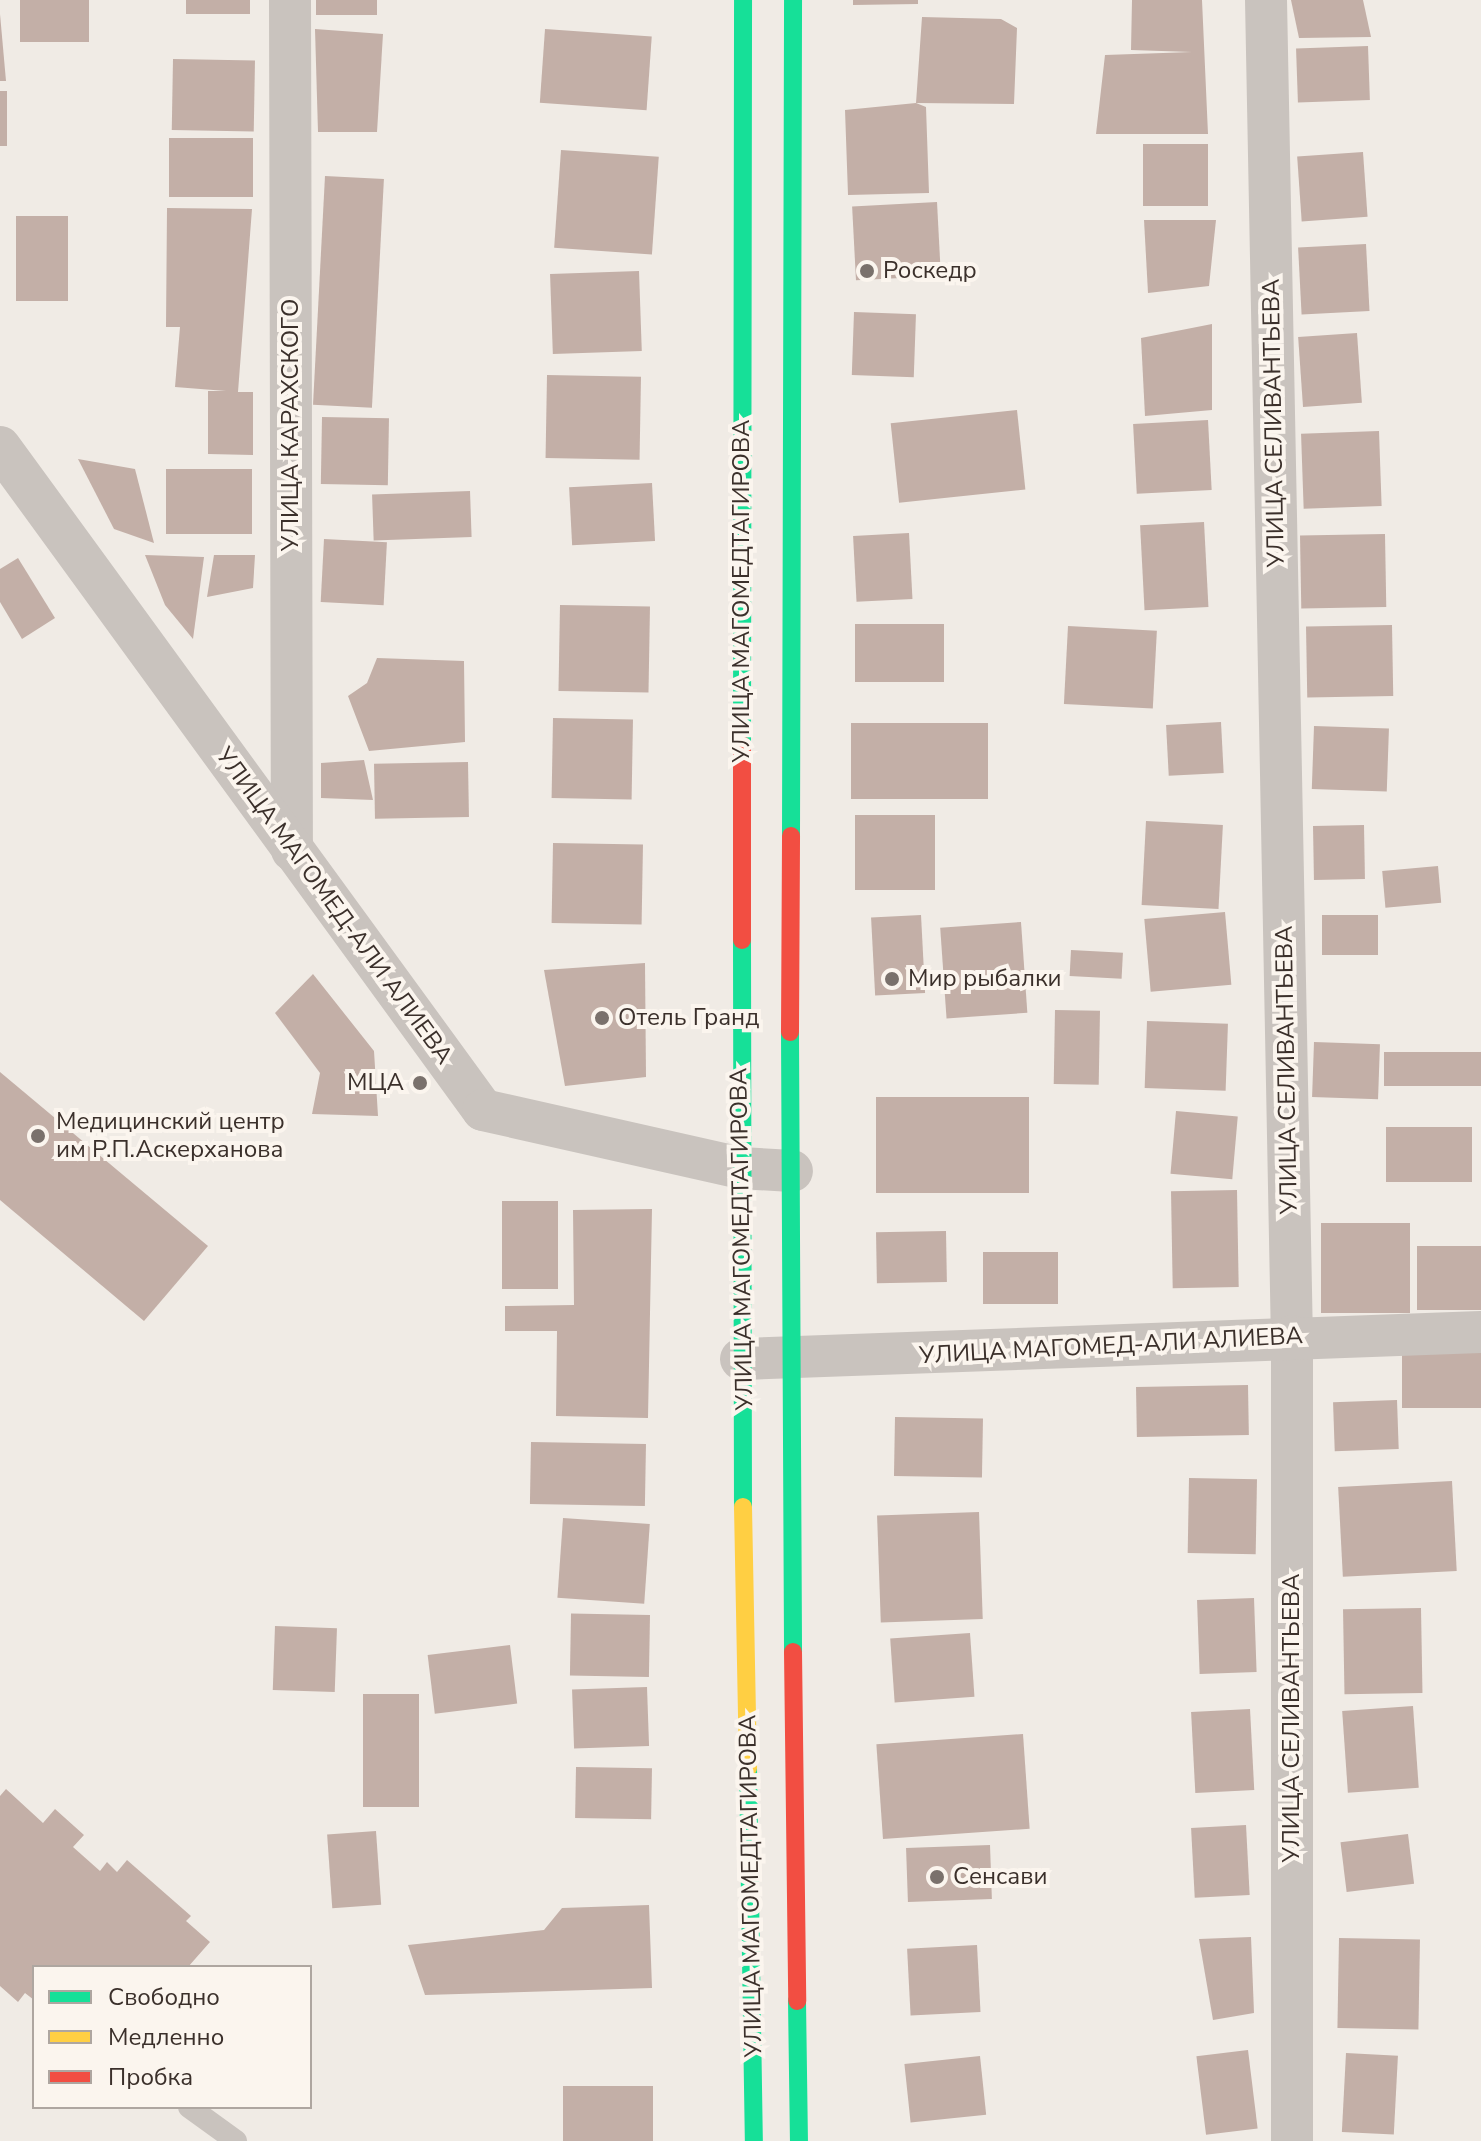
<!DOCTYPE html>
<meta charset="utf-8">
<style>
body{margin:0}
#map{position:relative;width:1481px;height:2141px;overflow:hidden;background:#f0ebe5;font-family:"Nunito Sans",sans-serif}
div>[style]{position:absolute}
.building>*{inset:0;background:#c3afa7;transform-origin:0 0}
.lane>*{height:22px;margin:-11px;padding:0 11px;transform-origin:11px;border-radius:11px;background:#c9c3be}
.street>*{height:42px;margin:-21px;padding:0 21px;transform-origin:21px;border-radius:21px;background:#c9c3be}
.fast>*{height:18px;margin:-9px;padding:0 9px;transform-origin:9px;border-radius:9px;background:#16e098}
.slow>*{height:18px;margin:-9px;padding:0 9px;transform-origin:9px;border-radius:9px;background:#ffcf43}
.jam>*{height:18px;margin:-9px;padding:0 9px;transform-origin:9px;border-radius:9px;background:#f24e42}
.dots>*{width:22px;height:22px;translate:-50% -50%;box-sizing:border-box;border:4px solid #fbf5ee;border-radius:50%}
span{translate:-50% -50%;white-space:nowrap;text-align:center;line-height:1.15;-webkit-text-stroke:8px #fbf5ee;paint-order:stroke}
.poi-label{font-size:24px;color:#3b302b}
.left{translate:0 -50%;text-align:left}
.right{translate:-100% -50%;text-align:right}
.street-label{font-size:24px;color:#3b302b}
.legend{position:absolute;left:32px;top:1965px;width:280px;height:144px;box-sizing:border-box;background:#fbf5ee;border:2px solid #aea6a0;margin:0;padding:10px 14px;list-style:none;font-size:24px;color:#3b302b}
.legend li{display:flex;align-items:center;gap:16px;height:40px}
.legend b{width:40px;border:2px solid #aea6a0}
</style>
<div id="map">
<div class="building">
<div style="left:20px;top:0;width:69px;height:42px"></div>
<div style="left:186px;top:0;width:64px;height:14px"></div>
<div style="left:316px;top:0;width:61px;height:15px"></div>
<div style="clip-path:polygon(853px 0,918px 0,918px 4px,853px 5px)"></div>
<div style="clip-path:polygon(1132px 0,1202px 0,1208px 134px,1096px 134px,1105px 55px,1192px 52px,1131px 50px)"></div>
<div style="clip-path:polygon(1291px 0,1363px 0,1371px 37px,1299px 38px)"></div>
<div style="clip-path:polygon(0 14px,6px 81px,0 81px)"></div>
<div style="clip-path:polygon(922px 17px,1001px 19px,1017px 28px,1014px 104px,916px 103px,926px 107px,929px 193px,848px 195px,845px 110px,916px 103px)"></div>
<div style="clip-path:polygon(315px 29px,383px 34px,377px 132px,318px 132px)"></div>
<div style="left:545px;top:29px;width:107px;height:74px;rotate:4deg"></div>
<div style="left:1368px;top:46px;width:54px;height:72px;rotate:88deg"></div>
<div style="left:173px;top:59px;width:82px;height:71px;rotate:1deg"></div>
<div style="left:0;top:91px;width:7px;height:55px"></div>
<div style="left:169px;top:138px;width:84px;height:59px"></div>
<div style="left:1143px;top:144px;width:65px;height:62px"></div>
<div style="left:561px;top:150px;width:98px;height:98px;rotate:4deg"></div>
<div style="left:1363px;top:152px;width:65px;height:66px;rotate:86deg"></div>
<div style="left:325px;top:176px;width:59px;height:229px;rotate:3deg"></div>
<div style="left:937px;top:202px;width:74px;height:85px;rotate:87deg"></div>
<div style="clip-path:polygon(167px 208px,252px 209px,238px 392px,253px 392px,253px 455px,208px 454px,208px 391px,226px 391px,175px 387px,180px 327px,166px 327px)"></div>
<div style="left:16px;top:216px;width:52px;height:85px"></div>
<div style="clip-path:polygon(1144px 220px,1216px 220px,1209px 286px,1148px 293px)"></div>
<div style="left:1366px;top:244px;width:67px;height:68px;rotate:87deg"></div>
<div style="left:639px;top:271px;width:80px;height:89px;rotate:88deg"></div>
<div style="left:854px;top:312px;width:62px;height:63px;rotate:2deg"></div>
<div style="clip-path:polygon(1212px 324px,1212px 410px,1145px 416px,1141px 338px)"></div>
<div style="left:1357px;top:333px;width:70px;height:59px;rotate:86deg"></div>
<div style="left:547px;top:375px;width:94px;height:83px;rotate:1deg"></div>
<div style="left:1017px;top:410px;width:80px;height:127px;rotate:84deg"></div>
<div style="left:322px;top:417px;width:67px;height:67px;rotate:1deg"></div>
<div style="left:1208px;top:420px;width:70px;height:75px;rotate:87deg"></div>
<div style="left:1379px;top:431px;width:75px;height:78px;rotate:88deg"></div>
<div style="clip-path:polygon(78px 459px,135px 469px,154px 543px,114px 529px)"></div>
<div style="left:166px;top:469px;width:86px;height:65px"></div>
<div style="left:652px;top:483px;width:58px;height:83px;rotate:87deg"></div>
<div style="left:470px;top:491px;width:46px;height:98px;rotate:88deg"></div>
<div style="left:1204px;top:522px;width:85px;height:64px;rotate:87deg"></div>
<div style="left:909px;top:533px;width:66px;height:56px;rotate:87deg"></div>
<div style="left:1385px;top:534px;width:73px;height:85px;rotate:89deg"></div>
<div style="left:324px;top:539px;width:63px;height:63px;rotate:3deg"></div>
<div style="clip-path:polygon(145px 555px,204px 557px,193px 639px,165px 605px)"></div>
<div style="clip-path:polygon(214px 555px,255px 555px,253px 588px,207px 597px)"></div>
<div style="clip-path:polygon(18px 558px,55px 618px,22px 639px,0 602px,0 569px)"></div>
<div style="left:560px;top:605px;width:90px;height:86px;rotate:1deg"></div>
<div style="left:855px;top:624px;width:89px;height:58px"></div>
<div style="left:1392px;top:625px;width:71px;height:86px;rotate:89deg"></div>
<div style="left:1068px;top:626px;width:89px;height:78px;rotate:3deg"></div>
<div style="clip-path:polygon(377px 658px,464px 661px,465px 742px,369px 751px,348px 696px,367px 683px)"></div>
<div style="left:553px;top:718px;width:80px;height:80px;rotate:1deg"></div>
<div style="left:1221px;top:722px;width:51px;height:55px;rotate:87deg"></div>
<div style="left:988px;top:723px;width:76px;height:137px;rotate:90deg"></div>
<div style="left:1314px;top:726px;width:75px;height:63px;rotate:2deg"></div>
<div style="clip-path:polygon(364px 760px,373px 800px,321px 798px,321px 763px)"></div>
<div style="left:468px;top:762px;width:55px;height:94px;rotate:89deg"></div>
<div style="left:855px;top:815px;width:80px;height:75px"></div>
<div style="left:1146px;top:821px;width:77px;height:84px;rotate:3deg"></div>
<div style="left:1364px;top:825px;width:54px;height:51px;rotate:89deg"></div>
<div style="left:553px;top:843px;width:90px;height:80px;rotate:1deg"></div>
<div style="left:1438px;top:866px;width:37px;height:56px;rotate:85deg"></div>
<div style="left:1225px;top:912px;width:73px;height:81px;rotate:85deg"></div>
<div style="left:921px;top:915px;width:78px;height:50px;rotate:87deg"></div>
<div style="left:1378px;top:915px;width:40px;height:56px;rotate:90deg"></div>
<div style="left:1021px;top:922px;width:91px;height:81px;rotate:86deg"></div>
<div style="left:1071px;top:950px;width:52px;height:26px;rotate:3deg"></div>
<div style="clip-path:polygon(645px 963px,646px 1077px,565px 1086px,544px 970px)"></div>
<div style="clip-path:polygon(313px 974px,374px 1051px,378px 1116px,312px 1114px,320px 1073px,275px 1013px)"></div>
<div style="left:1055px;top:1010px;width:45px;height:74px;rotate:1deg"></div>
<div style="left:1147px;top:1021px;width:81px;height:67px;rotate:2deg"></div>
<div style="left:1314px;top:1042px;width:66px;height:55px;rotate:2deg"></div>
<div style="left:1481px;top:1052px;width:34px;height:97px;rotate:90deg"></div>
<div style="clip-path:polygon(0 1072px,208px 1246px,144px 1321px,0 1200px)"></div>
<div style="left:876px;top:1097px;width:153px;height:96px"></div>
<div style="left:1176px;top:1111px;width:62px;height:63px;rotate:5deg"></div>
<div style="left:1472px;top:1127px;width:55px;height:86px;rotate:90deg"></div>
<div style="left:1237px;top:1190px;width:97px;height:66px;rotate:89deg"></div>
<div style="left:502px;top:1201px;width:56px;height:88px"></div>
<div style="clip-path:polygon(652px 1209px,648px 1418px,556px 1416px,557px 1331px,505px 1331px,505px 1306px,574px 1305px,573px 1210px)"></div>
<div style="left:1321px;top:1223px;width:89px;height:90px"></div>
<div style="left:946px;top:1231px;width:51px;height:70px;rotate:89deg"></div>
<div style="left:1481px;top:1246px;width:64px;height:64px;rotate:90deg"></div>
<div style="left:1058px;top:1252px;width:52px;height:75px;rotate:90deg"></div>
<div style="left:1481px;top:1351px;width:57px;height:79px;rotate:90deg"></div>
<div style="left:1248px;top:1385px;width:50px;height:112px;rotate:89deg"></div>
<div style="left:1397px;top:1400px;width:49px;height:64px;rotate:88deg"></div>
<div style="left:895px;top:1417px;width:88px;height:59px;rotate:1deg"></div>
<div style="left:531px;top:1442px;width:115px;height:62px;rotate:1deg"></div>
<div style="left:1189px;top:1478px;width:68px;height:75px;rotate:1deg"></div>
<div style="left:1452px;top:1481px;width:90px;height:114px;rotate:87deg"></div>
<div style="left:979px;top:1512px;width:107px;height:102px;rotate:88deg"></div>
<div style="left:563px;top:1518px;width:87px;height:80px;rotate:4deg"></div>
<div style="left:1254px;top:1598px;width:74px;height:57px;rotate:88deg"></div>
<div style="left:1421px;top:1608px;width:85px;height:78px;rotate:89deg"></div>
<div style="left:650px;top:1615px;width:62px;height:79px;rotate:91deg"></div>
<div style="left:275px;top:1626px;width:62px;height:64px;rotate:2deg"></div>
<div style="left:970px;top:1633px;width:64px;height:80px;rotate:86deg"></div>
<div style="left:510px;top:1645px;width:59px;height:83px;rotate:83deg"></div>
<div style="left:647px;top:1687px;width:59px;height:75px;rotate:88deg"></div>
<div style="left:363px;top:1694px;width:56px;height:113px"></div>
<div style="left:1413px;top:1706px;width:82px;height:71px;rotate:86deg"></div>
<div style="left:1250px;top:1709px;width:81px;height:59px;rotate:87deg"></div>
<div style="left:1023px;top:1734px;width:95px;height:147px;rotate:86deg"></div>
<div style="left:576px;top:1767px;width:76px;height:51px;rotate:1deg"></div>
<div style="clip-path:polygon(6px 1789px,43px 1823px,55px 1809px,84px 1835px,73px 1847px,100px 1871px,107px 1862px,117px 1872px,127px 1860px,191px 1916px,186px 1921px,210px 1942px,188px 1967px,34px 1967px,34px 2000px,25px 1993px,18px 2002px,0 1986px,0 1796px)"></div>
<div style="left:1246px;top:1825px;width:70px;height:55px;rotate:87deg"></div>
<div style="left:376px;top:1831px;width:74px;height:49px;rotate:86deg"></div>
<div style="left:1408px;top:1834px;width:50px;height:68px;rotate:83deg"></div>
<div style="left:990px;top:1845px;width:54px;height:84px;rotate:88deg"></div>
<div style="clip-path:polygon(649px 1905px,652px 1988px,425px 1995px,408px 1945px,544px 1930px,562px 1908px)"></div>
<div style="clip-path:polygon(1251px 1937px,1254px 2013px,1213px 2020px,1199px 1939px)"></div>
<div style="left:1339px;top:1938px;width:81px;height:90px;rotate:1deg"></div>
<div style="left:977px;top:1945px;width:67px;height:70px;rotate:87deg"></div>
<div style="left:1248px;top:2050px;width:79px;height:52px;rotate:83deg"></div>
<div style="left:1346px;top:2053px;width:52px;height:79px;rotate:3deg"></div>
<div style="left:980px;top:2056px;width:59px;height:76px;rotate:84deg"></div>
<div style="left:563px;top:2086px;width:90px;height:55px"></div>
</div>
<div class="lane">
<div style="left:189px;top:2107px;width:58px;rotate:35.9deg"></div>
</div>
<div class="street">
<div style="left:290px;top:0;width:850px;rotate:89.87deg"></div>
<div style="left:1266px;top:0;width:1336px;rotate:88.89deg"></div>
<div style="left:1292px;top:1336px;width:805px;rotate:90deg"></div>
<div style="left:0;top:447px;width:820px;rotate:53.93deg"></div>
<div style="left:483px;top:1110px;width:263px;rotate:12.7deg"></div>
<div style="left:740px;top:1168px;width:52px;rotate:3.3deg"></div>
<div style="left:741px;top:1359px;width:740px;rotate:-2.09deg"></div>
</div>
<div class="fast">
<div style="left:742px;top:745px;width:745px;rotate:-89.92deg"></div>
<div style="left:791px;top:836px;width:836px;rotate:-89.86deg"></div>
<div style="left:742px;top:940px;width:567px;rotate:89.9deg"></div>
<div style="left:790px;top:1032px;width:620px;rotate:89.72deg"></div>
<div style="left:748px;top:1768px;width:373px;rotate:89.1deg"></div>
<div style="left:797px;top:2001px;width:140px;rotate:89.2deg"></div>
</div>
<div class="slow">
<div style="left:743px;top:1507px;width:261px;rotate:88.9deg"></div>
</div>
<div class="jam">
<div style="left:742px;top:940px;width:195px;rotate:-90deg"></div>
<div style="left:790px;top:1032px;width:196px;rotate:-89.7deg"></div>
<div style="left:793px;top:1652px;width:349px;rotate:89.3deg"></div>
</div>
<div class="dots">
<div style="left:867px;top:271px;background:#7a716c"></div>
<div style="left:892px;top:979px;background:#7a716c"></div>
<div style="left:602px;top:1018px;background:#7a716c"></div>
<div style="left:420px;top:1083px;background:#7a716c"></div>
<div style="left:38px;top:1136px;background:#7a716c"></div>
<div style="left:937px;top:1877px;background:#7a716c"></div>
</div>
<div class="poi-label">
<span class="left" style="left:883px;top:271px">Роскедр</span>
<span class="left" style="left:908px;top:979px">Мир рыбалки</span>
<span class="left" style="left:618px;top:1018px">Отель Гранд</span>
<span class="right" style="left:404px;top:1083px">МЦА</span>
<span class="left" style="left:56px;top:1136px">Медицинский центр<br>им Р.П.Аскерханова</span>
<span class="left" style="left:953px;top:1877px">Сенсави</span>
</div>
<div class="street-label">
<span style="left:1274px;top:423px;rotate:-91deg">УЛИЦА СЕЛИВАНТЬЕВА</span>
<span style="left:291px;top:425px;rotate:-90deg">УЛИЦА КАРАХСКОГО</span>
<span style="left:742px;top:591px;rotate:-90deg">УЛИЦА МАГОМЕДТАГИРОВА</span>
<span style="left:334px;top:906px;rotate:54deg">УЛИЦА МАГОМЕД-АЛИ АЛИЕВА</span>
<span style="left:1287px;top:1070px;rotate:-91deg">УЛИЦА СЕЛИВАНТЬЕВА</span>
<span style="left:742px;top:1239px;rotate:-91deg">УЛИЦА МАГОМЕДТАГИРОВА</span>
<span style="left:1111px;top:1346px;rotate:-3deg">УЛИЦА МАГОМЕД-АЛИ АЛИЕВА</span>
<span style="left:1292px;top:1718px;rotate:-90deg">УЛИЦА СЕЛИВАНТЬЕВА</span>
<span style="left:751px;top:1886px;rotate:-91deg">УЛИЦА МАГОМЕДТАГИРОВА</span>
</div>
<ul class="legend">
<li><b style="height:10px;background:#16e098"></b>Свободно</li>
<li><b style="height:10px;background:#ffcf43"></b>Медленно</li>
<li><b style="height:10px;background:#f24e42"></b>Пробка</li>
</ul>
</div>
